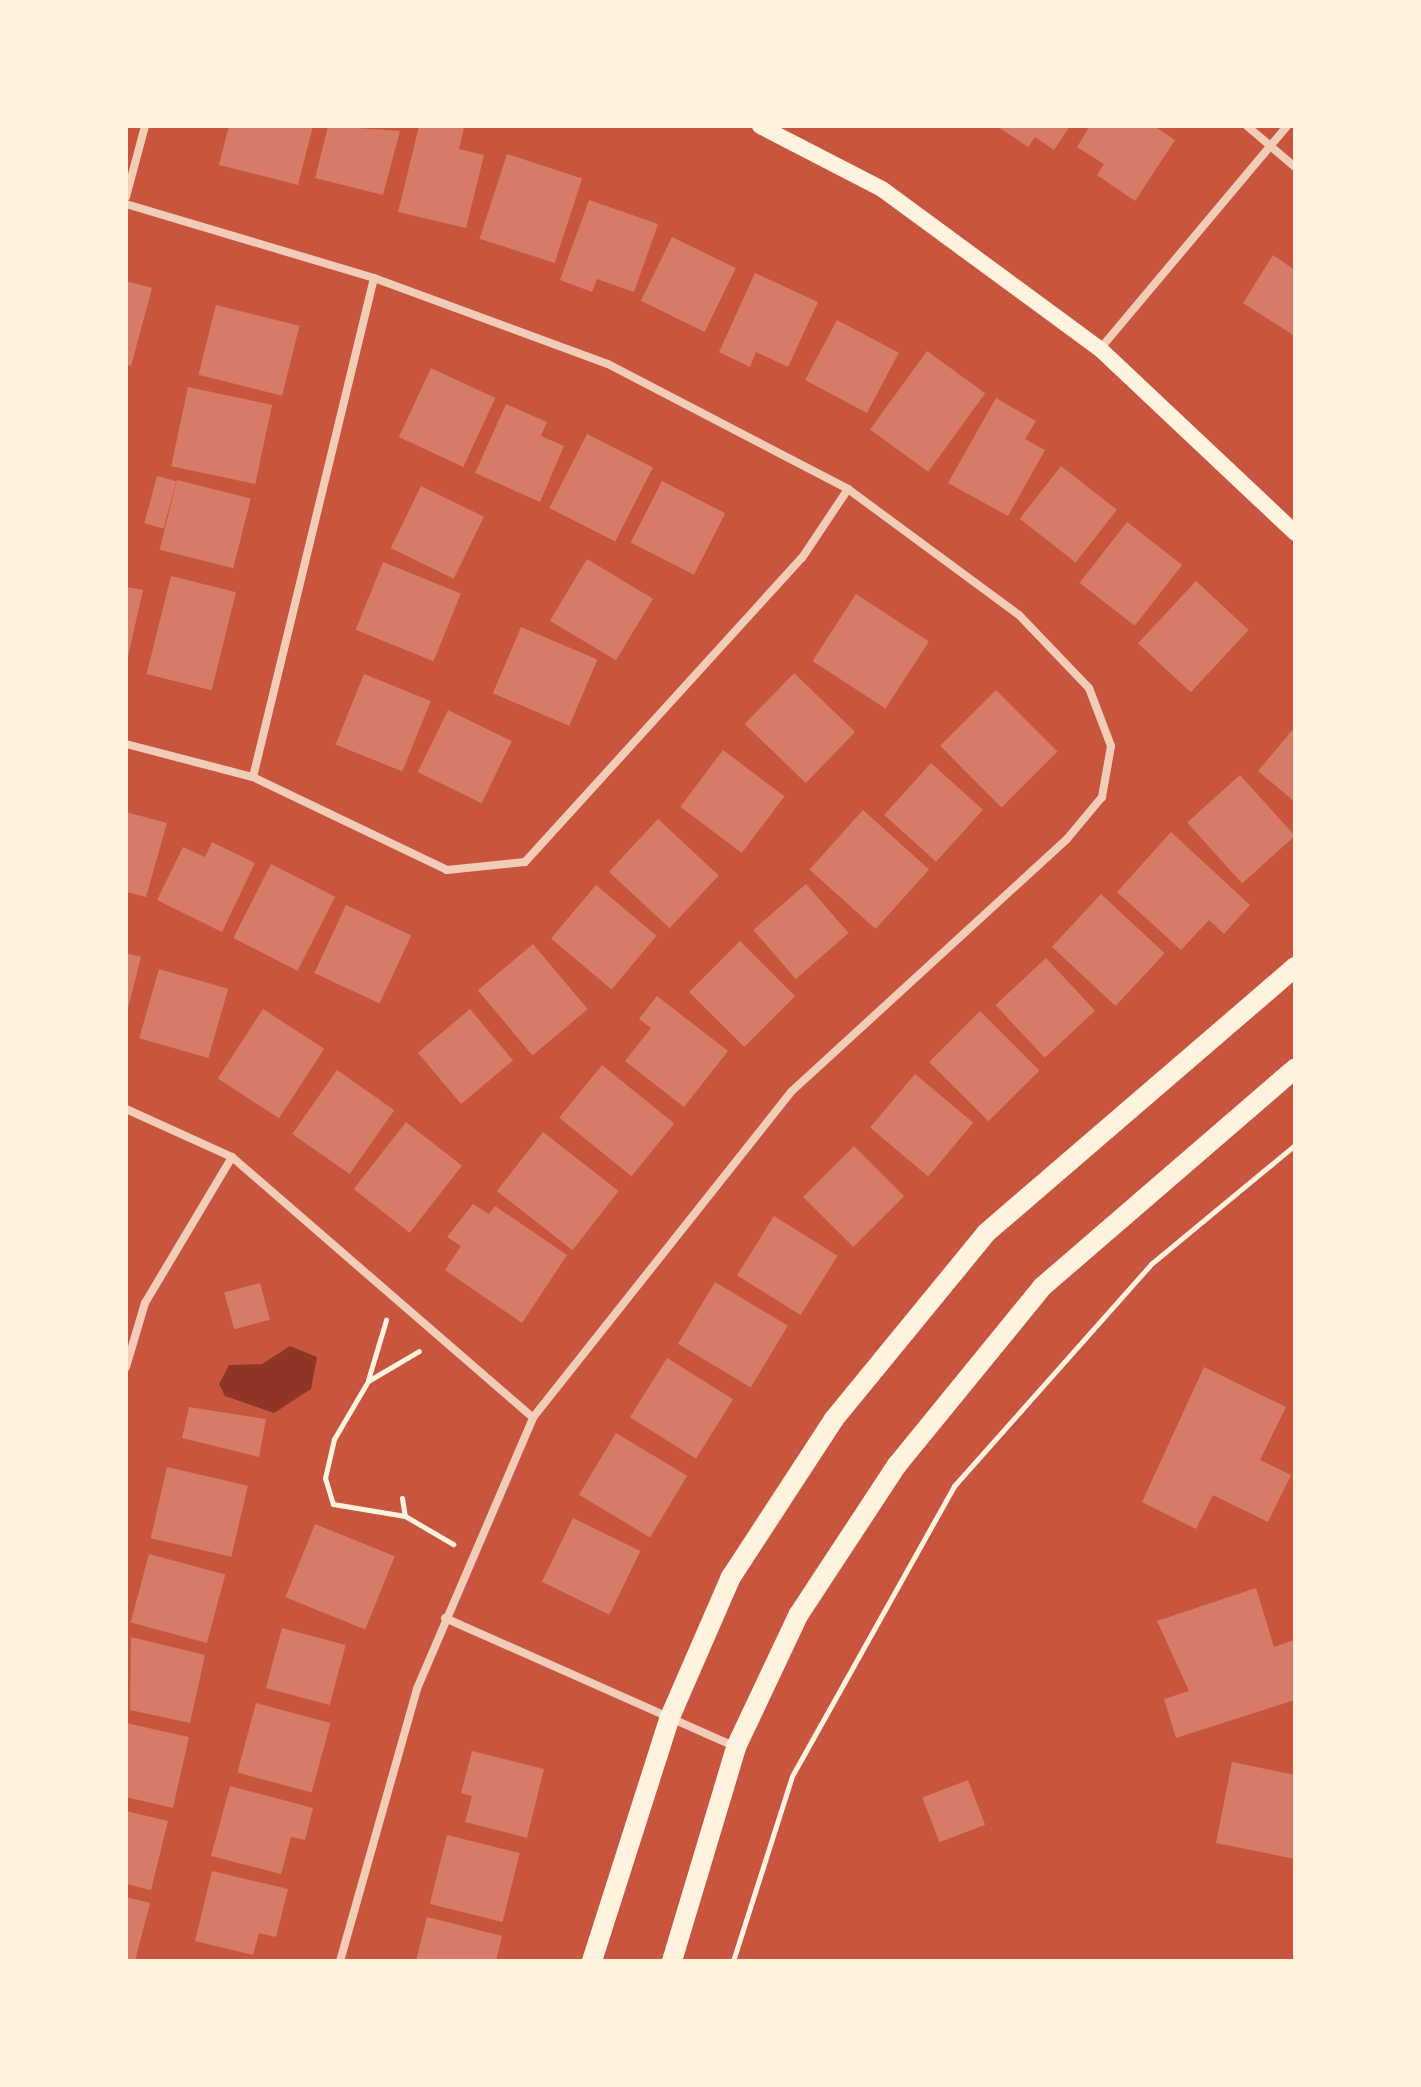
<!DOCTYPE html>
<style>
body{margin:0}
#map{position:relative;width:1421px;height:2087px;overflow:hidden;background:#c8553d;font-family:"Asap Condensed",sans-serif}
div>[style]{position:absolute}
.water>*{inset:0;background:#8f3625}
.building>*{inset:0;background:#d67c66;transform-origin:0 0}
.path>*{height:5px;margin:-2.5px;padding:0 2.5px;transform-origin:2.5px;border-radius:2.5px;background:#fff3e0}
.minor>*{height:8px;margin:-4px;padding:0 4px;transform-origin:4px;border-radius:4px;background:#f1ccb7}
.secondary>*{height:16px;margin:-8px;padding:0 8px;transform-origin:8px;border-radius:8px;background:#fff3e0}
.primary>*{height:20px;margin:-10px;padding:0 10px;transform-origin:10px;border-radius:10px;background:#fff3e0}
span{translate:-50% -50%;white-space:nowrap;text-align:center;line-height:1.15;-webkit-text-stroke:6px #fff3e0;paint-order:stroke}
.frame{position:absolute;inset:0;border:128px solid #fff3e0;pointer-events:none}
</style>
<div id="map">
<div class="water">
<div style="clip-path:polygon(290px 1346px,317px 1357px,311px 1389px,274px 1413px,225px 1396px,219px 1384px,229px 1365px,262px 1364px)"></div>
</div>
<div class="building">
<div style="clip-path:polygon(229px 126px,313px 126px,298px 185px,219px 165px)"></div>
<div style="clip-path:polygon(328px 126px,400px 131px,383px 195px,315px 178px)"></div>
<div style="clip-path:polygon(419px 126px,464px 128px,459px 149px,484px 155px,466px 228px,398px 212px)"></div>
<div style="clip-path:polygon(997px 126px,1070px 126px,1054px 150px,1035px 137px,1028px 147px)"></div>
<div style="clip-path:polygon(1090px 126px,1154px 126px,1175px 140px,1135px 201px,1097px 175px,1104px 164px,1077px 147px)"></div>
<div style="left:507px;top:154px;width:79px;height:89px;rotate:18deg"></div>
<div style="clip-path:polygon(589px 200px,658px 224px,634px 292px,597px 279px,592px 292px,560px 280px)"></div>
<div style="left:672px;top:237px;width:71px;height:71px;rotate:26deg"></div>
<div style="clip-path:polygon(1273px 255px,1295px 270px,1295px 336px,1243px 303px)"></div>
<div style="clip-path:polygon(755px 273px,818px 302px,788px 367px,756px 352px,750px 367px,719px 352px)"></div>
<div style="clip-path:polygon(126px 281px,152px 288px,131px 366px,126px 364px)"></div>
<div style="left:216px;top:305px;width:86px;height:72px;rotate:14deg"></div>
<div style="left:837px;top:320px;width:70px;height:68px;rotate:28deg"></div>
<div style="left:927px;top:351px;width:72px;height:97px;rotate:36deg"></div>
<div style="left:431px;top:368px;width:71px;height:76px;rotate:25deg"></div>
<div style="left:188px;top:387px;width:86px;height:81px;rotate:12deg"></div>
<div style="clip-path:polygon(996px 398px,1036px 421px,1025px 439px,1045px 450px,1008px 516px,948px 483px)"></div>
<div style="clip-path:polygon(506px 404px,547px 422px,541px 436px,564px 446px,540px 502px,475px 473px)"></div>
<div style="left:587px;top:434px;width:74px;height:83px;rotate:27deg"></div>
<div style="left:1061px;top:466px;width:71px;height:67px;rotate:38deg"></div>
<div style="left:157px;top:476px;width:20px;height:49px;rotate:15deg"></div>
<div style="left:177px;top:480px;width:76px;height:72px;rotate:14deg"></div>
<div style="left:662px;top:481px;width:71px;height:69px;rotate:27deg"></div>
<div style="left:421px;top:486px;width:70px;height:69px;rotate:26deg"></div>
<div style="left:1127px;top:522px;width:70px;height:77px;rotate:38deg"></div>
<div style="left:587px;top:559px;width:77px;height:72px;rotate:31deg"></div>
<div style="left:383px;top:562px;width:84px;height:73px;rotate:22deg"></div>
<div style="left:171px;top:576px;width:67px;height:101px;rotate:14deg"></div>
<div style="left:1196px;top:581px;width:72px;height:85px;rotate:43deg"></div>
<div style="clip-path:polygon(126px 587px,143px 590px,127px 661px,126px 661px)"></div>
<div style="left:856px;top:594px;width:87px;height:80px;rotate:33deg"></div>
<div style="left:521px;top:627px;width:83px;height:72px;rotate:23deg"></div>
<div style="left:794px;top:673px;width:85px;height:71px;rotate:44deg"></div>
<div style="left:364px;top:674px;width:72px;height:76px;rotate:22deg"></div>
<div style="left:996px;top:690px;width:87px;height:79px;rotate:45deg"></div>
<div style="left:448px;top:710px;width:71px;height:69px;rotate:26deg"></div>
<div style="clip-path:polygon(1295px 727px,1295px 802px,1258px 771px)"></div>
<div style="left:723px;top:750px;width:77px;height:71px;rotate:37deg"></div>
<div style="left:931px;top:763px;width:70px;height:70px;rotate:42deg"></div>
<div style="left:1240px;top:775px;width:82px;height:71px;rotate:48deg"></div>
<div style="left:863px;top:810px;width:89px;height:80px;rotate:42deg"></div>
<div style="clip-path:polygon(126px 812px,167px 823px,146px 897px,126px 892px)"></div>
<div style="left:658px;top:819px;width:83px;height:72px;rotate:43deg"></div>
<div style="clip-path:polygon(1171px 832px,1250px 905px,1224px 934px,1209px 920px,1181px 950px,1117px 892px)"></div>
<div style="clip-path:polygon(212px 842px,255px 863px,222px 932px,157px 900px,183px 847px,205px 857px)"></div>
<div style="left:271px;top:864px;width:72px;height:83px;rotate:27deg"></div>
<div style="left:806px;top:884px;width:65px;height:70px;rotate:49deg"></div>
<div style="left:596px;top:885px;width:79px;height:70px;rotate:40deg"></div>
<div style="left:1101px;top:894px;width:87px;height:72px;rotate:43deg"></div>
<div style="left:346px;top:905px;width:72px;height:75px;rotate:25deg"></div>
<div style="left:740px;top:941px;width:78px;height:72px;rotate:45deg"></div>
<div style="left:533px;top:944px;width:85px;height:72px;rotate:50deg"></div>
<div style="clip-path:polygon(126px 953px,141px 957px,127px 1012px,126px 1012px)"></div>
<div style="left:1046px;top:958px;width:72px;height:69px;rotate:47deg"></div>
<div style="left:159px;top:969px;width:72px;height:72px;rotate:16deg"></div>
<div style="clip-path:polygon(657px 996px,728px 1051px,684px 1107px,625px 1061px,651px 1028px,639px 1019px)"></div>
<div style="left:263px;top:1009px;width:73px;height:83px;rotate:33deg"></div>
<div style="left:470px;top:1009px;width:67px;height:68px;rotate:50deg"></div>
<div style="left:980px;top:1011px;width:84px;height:72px;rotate:45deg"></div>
<div style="left:602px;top:1065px;width:93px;height:68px;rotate:39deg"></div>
<div style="left:337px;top:1070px;width:70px;height:78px;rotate:35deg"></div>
<div style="left:915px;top:1074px;width:76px;height:70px;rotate:40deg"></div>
<div style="left:406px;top:1122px;width:71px;height:85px;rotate:38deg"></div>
<div style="left:543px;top:1132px;width:96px;height:75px;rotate:38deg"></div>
<div style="left:854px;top:1146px;width:71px;height:72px;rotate:45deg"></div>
<div style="clip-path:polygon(473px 1204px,489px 1214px,495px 1206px,567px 1255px,522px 1323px,445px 1270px,461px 1246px,447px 1237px)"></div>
<div style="left:774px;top:1216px;width:75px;height:70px;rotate:32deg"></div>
<div style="left:715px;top:1282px;width:85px;height:72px;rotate:31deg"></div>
<div style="left:260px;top:1283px;width:38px;height:37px;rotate:75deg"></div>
<div style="left:667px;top:1358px;width:78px;height:70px;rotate:32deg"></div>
<div style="clip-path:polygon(1204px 1367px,1286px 1407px,1260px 1460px,1291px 1475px,1268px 1522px,1213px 1495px,1196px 1529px,1142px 1502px)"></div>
<div style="clip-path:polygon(189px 1407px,266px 1419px,259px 1457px,182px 1438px)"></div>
<div style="left:616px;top:1433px;width:83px;height:72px;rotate:31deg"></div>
<div style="left:167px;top:1467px;width:83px;height:73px;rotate:13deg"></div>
<div style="left:573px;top:1518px;width:75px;height:71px;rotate:26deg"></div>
<div style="left:315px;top:1524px;width:86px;height:79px;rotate:22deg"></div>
<div style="left:149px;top:1554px;width:79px;height:71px;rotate:15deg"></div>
<div style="clip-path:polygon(1256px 1588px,1274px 1647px,1294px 1640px,1295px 1700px,1176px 1738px,1164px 1699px,1189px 1691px,1157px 1621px)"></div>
<div style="left:282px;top:1628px;width:66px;height:62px;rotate:15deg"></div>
<div style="clip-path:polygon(131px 1637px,205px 1655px,190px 1723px,130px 1710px)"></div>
<div style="left:256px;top:1703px;width:77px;height:72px;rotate:15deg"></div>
<div style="clip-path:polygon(126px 1723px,189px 1737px,173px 1808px,126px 1797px)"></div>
<div style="clip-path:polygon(472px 1751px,544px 1769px,527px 1838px,465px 1822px,472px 1796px,461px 1793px)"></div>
<div style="clip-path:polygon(1232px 1762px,1295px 1775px,1295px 1859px,1216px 1843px)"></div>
<div style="left:968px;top:1780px;width:48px;height:49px;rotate:69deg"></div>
<div style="clip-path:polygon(230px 1786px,313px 1808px,305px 1840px,291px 1837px,281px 1874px,211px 1856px)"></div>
<div style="clip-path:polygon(126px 1811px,168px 1821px,151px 1890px,126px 1884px)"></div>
<div style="left:447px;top:1835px;width:75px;height:71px;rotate:14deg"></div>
<div style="clip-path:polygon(212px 1871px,288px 1889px,276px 1937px,259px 1933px,253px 1955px,195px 1941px)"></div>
<div style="clip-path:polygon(126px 1897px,150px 1903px,135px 1961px,126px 1961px)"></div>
<div style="clip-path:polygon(427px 1917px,502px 1936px,496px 1961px,416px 1961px)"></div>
</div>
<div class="path">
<div style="left:368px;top:1380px;width:63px;rotate:-73.3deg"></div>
<div style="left:402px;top:1498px;width:18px;rotate:81deg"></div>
<div style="left:405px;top:1516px;width:56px;rotate:30.3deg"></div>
<div style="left:405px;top:1516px;width:73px;rotate:-170.5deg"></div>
<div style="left:333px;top:1504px;width:27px;rotate:-107deg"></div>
<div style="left:325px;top:1478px;width:40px;rotate:-77deg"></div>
<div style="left:334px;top:1439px;width:67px;rotate:-59.6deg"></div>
<div style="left:368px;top:1381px;width:59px;rotate:-30.5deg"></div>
<div style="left:733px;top:1961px;width:194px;rotate:-72.3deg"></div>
<div style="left:792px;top:1776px;width:332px;rotate:-60.8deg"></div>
<div style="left:954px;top:1486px;width:297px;rotate:-48.4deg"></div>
<div style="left:1151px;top:1264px;width:187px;rotate:-39.6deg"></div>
</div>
<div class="minor">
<div style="left:1247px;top:126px;width:63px;rotate:40.5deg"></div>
<div style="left:126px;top:197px;width:73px;rotate:-75deg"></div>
<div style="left:126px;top:204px;width:259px;rotate:16.6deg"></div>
<div style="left:374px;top:278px;width:249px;rotate:20.2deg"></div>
<div style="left:608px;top:364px;width:271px;rotate:27.5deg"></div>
<div style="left:848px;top:489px;width:212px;rotate:36.4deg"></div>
<div style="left:1019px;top:615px;width:101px;rotate:46.2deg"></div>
<div style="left:1089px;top:688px;width:62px;rotate:69.2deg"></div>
<div style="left:1111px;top:746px;width:52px;rotate:100deg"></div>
<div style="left:1102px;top:797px;width:55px;rotate:129.8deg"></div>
<div style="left:1067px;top:839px;width:374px;rotate:137.5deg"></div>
<div style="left:791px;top:1092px;width:416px;rotate:128.4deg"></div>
<div style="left:533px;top:1418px;width:295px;rotate:113.2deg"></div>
<div style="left:417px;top:1689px;width:283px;rotate:105.8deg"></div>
<div style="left:1100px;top:349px;width:291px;rotate:-50deg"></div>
<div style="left:126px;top:744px;width:131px;rotate:14.6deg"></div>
<div style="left:253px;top:777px;width:215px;rotate:25.6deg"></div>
<div style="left:447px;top:870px;width:78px;rotate:-5.9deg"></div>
<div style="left:525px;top:862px;width:411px;rotate:-47.7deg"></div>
<div style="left:802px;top:558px;width:83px;rotate:-56.3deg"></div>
<div style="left:253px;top:777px;width:513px;rotate:-76.37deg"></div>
<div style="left:126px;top:1109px;width:116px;rotate:24.4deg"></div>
<div style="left:232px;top:1157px;width:398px;rotate:40.9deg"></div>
<div style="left:126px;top:1367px;width:67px;rotate:-73.5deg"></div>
<div style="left:145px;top:1303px;width:170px;rotate:-59.2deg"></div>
<div style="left:445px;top:1618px;width:318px;rotate:23.9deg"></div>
</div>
<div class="secondary">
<div style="left:760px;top:126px;width:137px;rotate:27.3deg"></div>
<div style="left:882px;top:189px;width:270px;rotate:36.3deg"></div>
<div style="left:1100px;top:349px;width:268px;rotate:43.3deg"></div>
</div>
<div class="primary">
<div style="left:592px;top:1961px;width:256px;rotate:-72.3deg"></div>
<div style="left:670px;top:1717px;width:153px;rotate:-66.5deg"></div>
<div style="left:731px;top:1577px;width:189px;rotate:-56.9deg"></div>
<div style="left:834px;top:1419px;width:240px;rotate:-50.7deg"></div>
<div style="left:986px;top:1233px;width:408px;rotate:-40.7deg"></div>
<div style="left:672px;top:1961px;width:223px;rotate:-73.3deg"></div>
<div style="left:736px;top:1747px;width:147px;rotate:-64.7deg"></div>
<div style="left:799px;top:1614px;width:178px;rotate:-56.7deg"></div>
<div style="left:897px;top:1465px;width:230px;rotate:-50.8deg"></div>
<div style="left:1042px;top:1287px;width:334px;rotate:-40.8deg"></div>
</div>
<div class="frame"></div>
</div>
